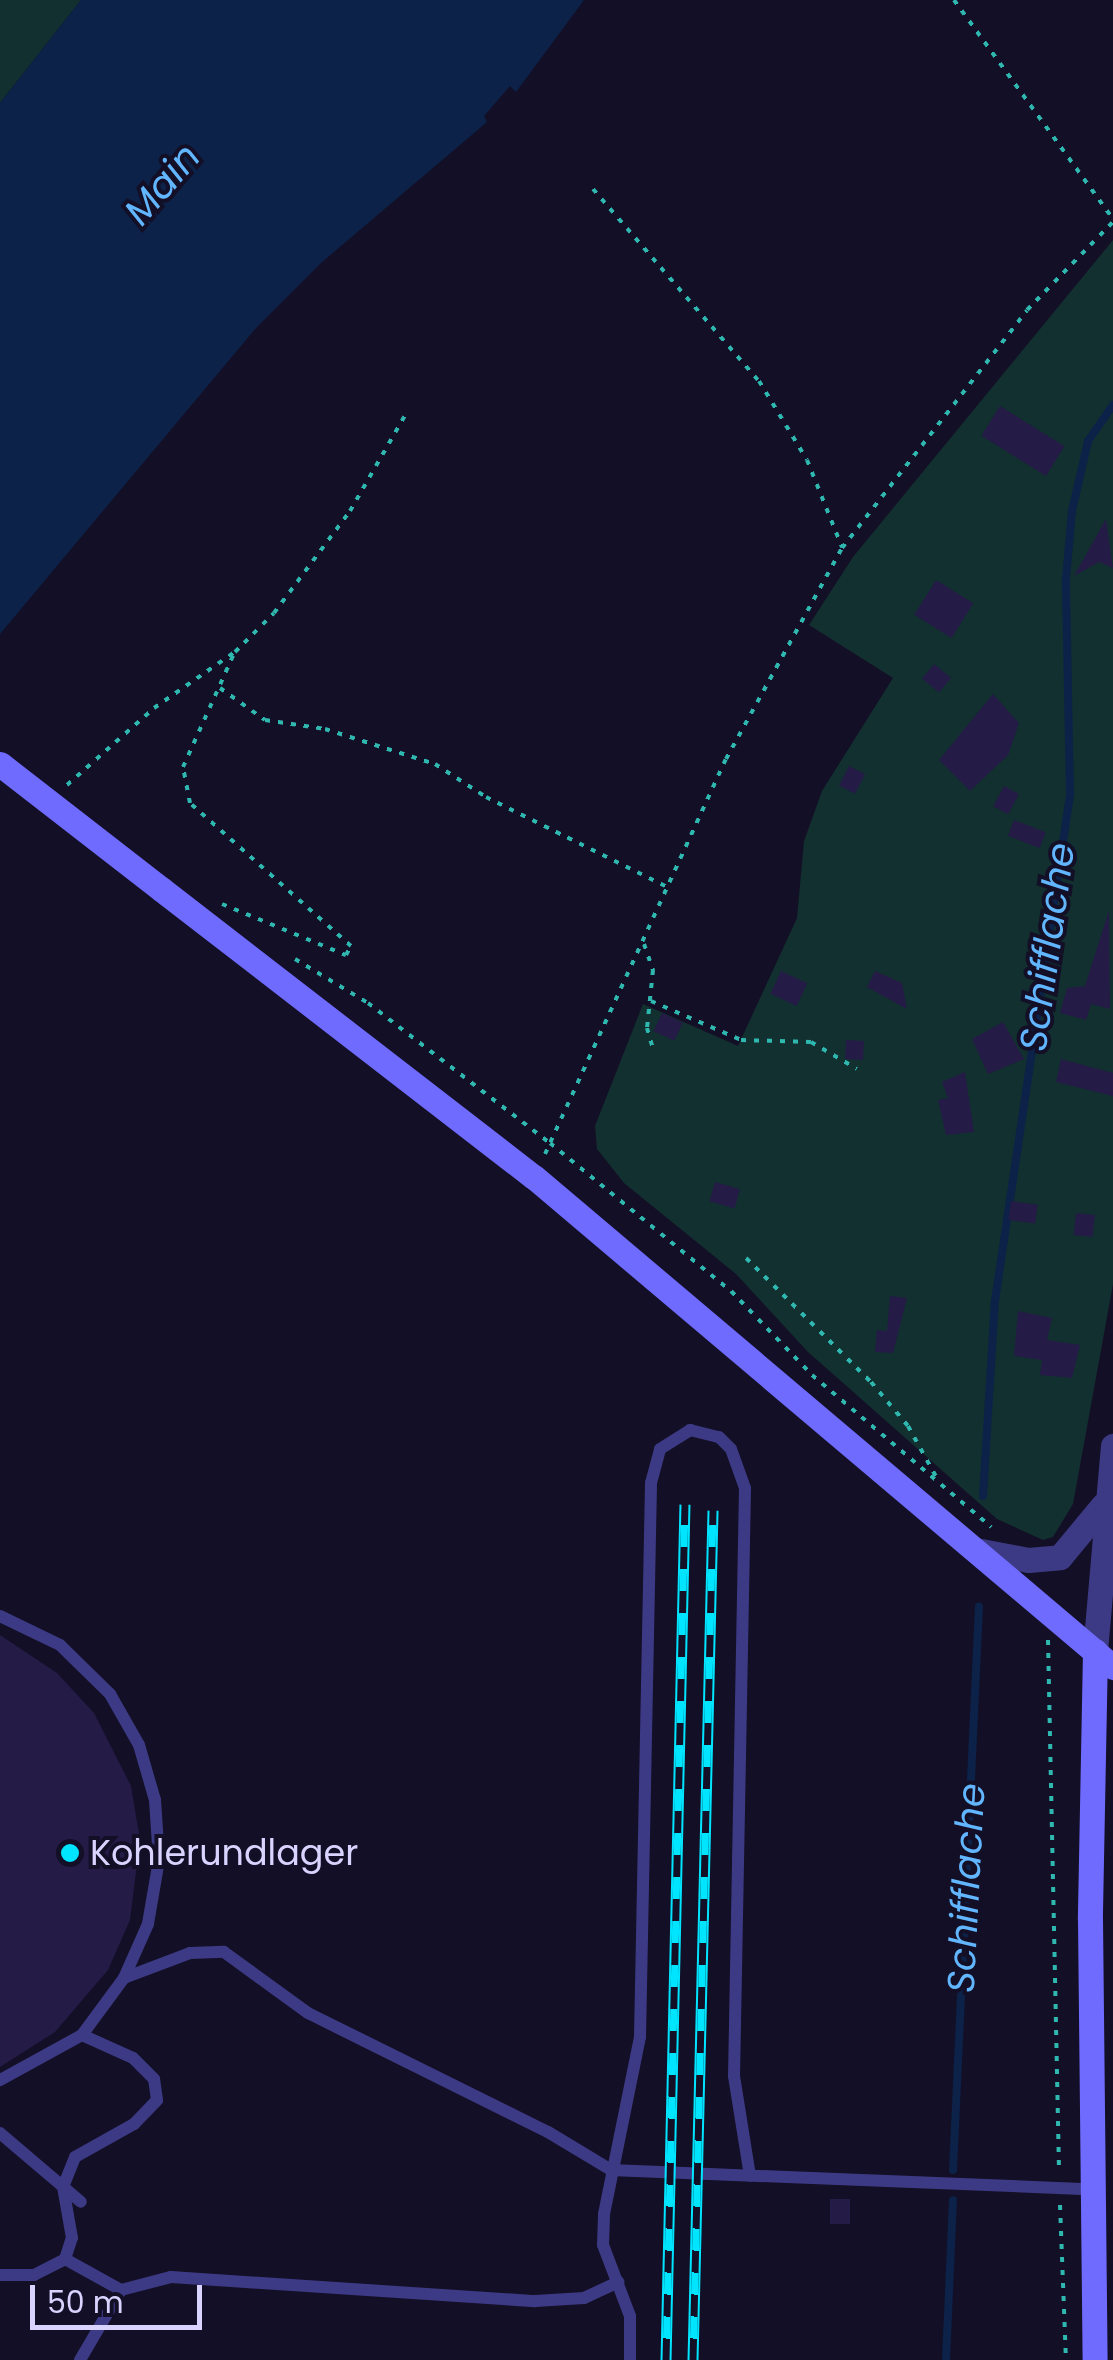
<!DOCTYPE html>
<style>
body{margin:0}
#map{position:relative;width:1113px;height:2360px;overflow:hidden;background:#130f26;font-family:Poppins,sans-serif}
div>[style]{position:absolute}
.green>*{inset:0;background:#12302f}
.water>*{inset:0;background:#0c2248}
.stream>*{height:8px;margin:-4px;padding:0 4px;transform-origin:4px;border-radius:4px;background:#0c2248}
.building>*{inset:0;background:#241b47;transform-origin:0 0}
.path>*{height:4px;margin-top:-2px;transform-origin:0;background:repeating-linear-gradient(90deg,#2fb8b0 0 5px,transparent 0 13px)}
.lane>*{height:12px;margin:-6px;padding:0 6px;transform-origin:6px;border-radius:6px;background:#3d3a85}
.street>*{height:25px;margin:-12.5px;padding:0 12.5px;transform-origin:12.5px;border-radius:12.5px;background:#3d3a85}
.secondary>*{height:25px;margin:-12.5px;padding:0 12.5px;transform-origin:12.5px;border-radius:12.5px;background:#6f6bff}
.rail>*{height:11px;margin-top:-5.5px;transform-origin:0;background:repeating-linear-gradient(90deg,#130f26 0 22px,#00e5ff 0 44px);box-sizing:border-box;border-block:2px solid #00e5ff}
.secondary-bridge>*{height:25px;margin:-12.5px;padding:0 12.5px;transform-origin:12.5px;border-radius:12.5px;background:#6f6bff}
.dots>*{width:28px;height:28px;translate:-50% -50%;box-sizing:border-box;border:5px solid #130f26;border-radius:50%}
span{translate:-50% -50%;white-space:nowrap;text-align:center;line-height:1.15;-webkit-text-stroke:8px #130f26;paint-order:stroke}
.poi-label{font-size:35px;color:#d9d4ff}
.left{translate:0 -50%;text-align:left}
.water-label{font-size:38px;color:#62b6ff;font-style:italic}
.scale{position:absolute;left:30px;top:2285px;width:172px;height:45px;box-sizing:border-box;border:5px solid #d9d4ff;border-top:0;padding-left:12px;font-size:30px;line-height:35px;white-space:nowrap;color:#d9d4ff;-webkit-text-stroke:8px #130f26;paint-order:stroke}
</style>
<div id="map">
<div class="green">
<div style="clip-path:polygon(0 0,81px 0,0 103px)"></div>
<div style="clip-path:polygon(1113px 240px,1113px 1284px,1073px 1504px,1053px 1537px,1043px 1540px,997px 1519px,808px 1352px,736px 1274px,624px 1183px,597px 1149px,595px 1126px,643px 1004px,738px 1046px,797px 918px,804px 841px,822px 791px,893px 678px,809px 625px,853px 557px)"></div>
</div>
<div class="water">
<div style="clip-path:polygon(81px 0,584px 0,516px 92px,510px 86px,484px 116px,487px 122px,321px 263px,256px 328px,0 634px,0 103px)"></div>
</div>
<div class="stream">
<div style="left:983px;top:1496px;width:195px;rotate:-86.5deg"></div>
<div style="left:995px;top:1301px;width:512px;rotate:-81.57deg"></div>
<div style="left:1070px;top:795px;width:216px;rotate:-91.1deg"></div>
<div style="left:1066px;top:579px;width:68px;rotate:-85deg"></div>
<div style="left:1072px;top:511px;width:72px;rotate:-77.1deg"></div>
<div style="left:1088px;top:441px;width:44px;rotate:-55.2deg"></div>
<div style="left:953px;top:2170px;width:564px;rotate:-87.36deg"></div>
<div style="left:946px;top:2360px;width:160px;rotate:-87.5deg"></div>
</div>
<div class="building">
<div style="left:1000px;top:406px;width:76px;height:35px;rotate:32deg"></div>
<div style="clip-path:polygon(1106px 519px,1113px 568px,1099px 562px,1074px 576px)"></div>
<div style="left:936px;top:580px;width:44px;height:41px;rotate:32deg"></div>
<div style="left:934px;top:664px;width:22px;height:19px;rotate:39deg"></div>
<div style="clip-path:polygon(993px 694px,1019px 723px,1008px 755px,970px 791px,939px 760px)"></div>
<div style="left:849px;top:766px;width:18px;height:22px;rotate:27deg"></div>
<div style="left:1004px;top:786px;width:17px;height:23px;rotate:28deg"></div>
<div style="left:1014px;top:820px;width:34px;height:17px;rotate:21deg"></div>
<div style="clip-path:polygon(1109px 910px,1110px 1009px,1091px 1004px,1086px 1020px,1060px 1013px,1067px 988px,1085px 986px)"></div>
<div style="left:781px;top:971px;width:29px;height:25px;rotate:25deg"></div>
<div style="clip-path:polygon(875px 971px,902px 983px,907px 1009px,867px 987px)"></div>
<div style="left:662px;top:1013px;width:23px;height:20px;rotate:25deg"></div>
<div style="clip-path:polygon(1003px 1022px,1024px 1059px,988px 1074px,972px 1039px)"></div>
<div style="left:846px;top:1040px;width:18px;height:19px;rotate:3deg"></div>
<div style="clip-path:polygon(1061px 1059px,1113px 1073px,1113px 1096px,1056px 1082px)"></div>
<div style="clip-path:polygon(965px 1072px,974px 1132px,946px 1135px,938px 1100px,948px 1098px,942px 1082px)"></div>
<div style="left:715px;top:1182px;width:26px;height:20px;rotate:16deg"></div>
<div style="left:1011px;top:1201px;width:27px;height:19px;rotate:8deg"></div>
<div style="left:1076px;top:1213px;width:19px;height:22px;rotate:6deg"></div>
<div style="clip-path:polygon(890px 1296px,907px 1298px,893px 1353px,875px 1352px,877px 1330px,887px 1331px)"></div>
<div style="clip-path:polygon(1018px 1311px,1052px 1318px,1047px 1340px,1080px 1345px,1072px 1378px,1040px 1375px,1042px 1360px,1014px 1356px)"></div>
<div style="clip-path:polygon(0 1635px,57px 1673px,94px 1713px,131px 1786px,140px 1840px,130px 1920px,108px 1970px,55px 2032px,0 2067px)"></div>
<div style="left:830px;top:2199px;width:20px;height:25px"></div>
</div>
<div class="path">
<div style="left:954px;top:0;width:271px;rotate:54deg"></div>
<div style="left:593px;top:189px;width:254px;rotate:49.2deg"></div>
<div style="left:759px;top:381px;width:92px;rotate:58.7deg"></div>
<div style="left:807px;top:460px;width:94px;rotate:68.1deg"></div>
<div style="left:220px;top:688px;width:55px;rotate:35.4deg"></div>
<div style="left:265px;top:720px;width:61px;rotate:8.5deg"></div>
<div style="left:325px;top:729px;width:115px;rotate:17.7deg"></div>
<div style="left:435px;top:764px;width:61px;rotate:32.9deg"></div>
<div style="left:486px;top:797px;width:204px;rotate:26.4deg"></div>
<div style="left:67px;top:785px;width:116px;rotate:-41.5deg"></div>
<div style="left:154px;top:708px;width:98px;rotate:-34.7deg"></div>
<div style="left:235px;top:652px;width:55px;rotate:-45deg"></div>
<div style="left:274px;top:613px;width:127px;rotate:-53.3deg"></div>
<div style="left:350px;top:511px;width:116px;rotate:-60.1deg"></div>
<div style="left:222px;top:904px;width:134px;rotate:22.4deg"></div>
<div style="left:346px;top:955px;width:10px;rotate:-61deg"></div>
<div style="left:351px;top:946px;width:215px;rotate:-138.4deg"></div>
<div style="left:190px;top:803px;width:37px;rotate:-101deg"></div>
<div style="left:183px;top:767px;width:122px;rotate:-65.8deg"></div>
<div style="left:644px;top:944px;width:28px;rotate:71deg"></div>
<div style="left:653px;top:970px;width:58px;rotate:95.9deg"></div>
<div style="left:647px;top:1028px;width:22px;rotate:74deg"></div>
<div style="left:295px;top:959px;width:85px;rotate:31.1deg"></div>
<div style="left:368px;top:1003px;width:230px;rotate:37.6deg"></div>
<div style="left:550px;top:1143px;width:234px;rotate:39.3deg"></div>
<div style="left:731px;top:1291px;width:117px;rotate:46deg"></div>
<div style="left:812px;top:1375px;width:235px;rotate:40.3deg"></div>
<div style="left:651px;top:1001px;width:98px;rotate:23.4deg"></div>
<div style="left:741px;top:1040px;width:70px;rotate:1.6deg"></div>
<div style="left:811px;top:1042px;width:53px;rotate:30.4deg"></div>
<div style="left:545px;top:1154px;width:434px;rotate:-65.4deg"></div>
<div style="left:726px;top:759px;width:241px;rotate:-61.2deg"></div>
<div style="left:842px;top:548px;width:301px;rotate:-52.1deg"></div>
<div style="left:1027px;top:310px;width:123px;rotate:-45.7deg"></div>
<div style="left:746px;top:1258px;width:176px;rotate:44.8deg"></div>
<div style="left:871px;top:1382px;width:57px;rotate:49.9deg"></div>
<div style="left:908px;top:1426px;width:64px;rotate:61deg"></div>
<div style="left:1048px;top:1640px;width:530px;rotate:88.81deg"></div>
<div style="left:1060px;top:2205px;width:155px;rotate:87.8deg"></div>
</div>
<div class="lane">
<div style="left:0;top:1616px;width:67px;rotate:25.8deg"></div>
<div style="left:60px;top:1645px;width:70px;rotate:44.4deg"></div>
<div style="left:110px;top:1694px;width:59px;rotate:60.4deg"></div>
<div style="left:139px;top:1745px;width:57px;rotate:73.8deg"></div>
<div style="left:155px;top:1800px;width:60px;rotate:86.2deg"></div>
<div style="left:159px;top:1860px;width:65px;rotate:99.8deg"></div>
<div style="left:148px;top:1924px;width:59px;rotate:114deg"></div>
<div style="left:124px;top:1978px;width:71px;rotate:126.4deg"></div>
<div style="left:82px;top:2035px;width:94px;rotate:151.2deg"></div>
<div style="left:124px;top:1978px;width:71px;rotate:-20.7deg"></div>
<div style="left:190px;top:1953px;width:34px;rotate:-2deg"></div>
<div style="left:224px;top:1952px;width:104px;rotate:36deg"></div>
<div style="left:308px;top:2013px;width:268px;rotate:26.4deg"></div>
<div style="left:548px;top:2132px;width:74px;rotate:31.1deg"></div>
<div style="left:611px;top:2170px;width:483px;rotate:2.3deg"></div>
<div style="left:0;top:2133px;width:106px;rotate:40.4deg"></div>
<div style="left:65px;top:2259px;width:64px;rotate:29deg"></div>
<div style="left:0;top:2275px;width:34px"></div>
<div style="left:34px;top:2275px;width:35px;rotate:-27deg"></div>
<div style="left:65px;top:2259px;width:22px;rotate:-72deg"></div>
<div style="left:72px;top:2238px;width:52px;rotate:-100deg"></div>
<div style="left:63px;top:2187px;width:32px;rotate:-68deg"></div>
<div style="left:75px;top:2157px;width:68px;rotate:-29.2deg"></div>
<div style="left:134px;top:2124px;width:33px;rotate:-46deg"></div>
<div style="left:157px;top:2100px;width:21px;rotate:-98deg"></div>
<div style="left:154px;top:2079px;width:30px;rotate:-135deg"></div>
<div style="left:133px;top:2058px;width:56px;rotate:-155.7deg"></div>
<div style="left:80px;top:2360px;width:81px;rotate:-59.6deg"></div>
<div style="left:121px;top:2290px;width:52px;rotate:-14.6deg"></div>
<div style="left:171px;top:2277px;width:365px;rotate:3.8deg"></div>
<div style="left:535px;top:2301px;width:49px;rotate:-3.5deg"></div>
<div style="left:584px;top:2298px;width:38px;rotate:-25deg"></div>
<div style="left:630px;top:2360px;width:44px;rotate:-90deg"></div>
<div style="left:630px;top:2316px;width:76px;rotate:-110.8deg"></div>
<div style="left:603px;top:2245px;width:31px;rotate:-88deg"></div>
<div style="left:604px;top:2214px;width:181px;rotate:-78.5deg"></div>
<div style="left:640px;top:2037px;width:554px;rotate:-88.86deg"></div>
<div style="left:651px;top:1483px;width:35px;rotate:-75deg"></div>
<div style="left:660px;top:1449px;width:36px;rotate:-32deg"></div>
<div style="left:690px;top:1430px;width:30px;rotate:14deg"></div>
<div style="left:719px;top:1437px;width:17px;rotate:45deg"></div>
<div style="left:731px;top:1449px;width:41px;rotate:70.3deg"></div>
<div style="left:745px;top:1488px;width:588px;rotate:91.07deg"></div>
<div style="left:734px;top:2076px;width:101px;rotate:80.9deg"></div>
</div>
<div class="street">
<div style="left:981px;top:1551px;width:48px;rotate:10.8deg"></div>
<div style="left:1028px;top:1560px;width:32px;rotate:-5deg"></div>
<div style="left:1060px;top:1557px;width:67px;rotate:-50.4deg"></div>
<div style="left:1095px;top:1651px;width:206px;rotate:-85deg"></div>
</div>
<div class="secondary">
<div style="left:161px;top:889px;width:471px;rotate:37.7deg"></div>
<div style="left:534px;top:1177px;width:759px;rotate:40.24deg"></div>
<div style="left:1095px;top:1651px;width:268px;rotate:91.1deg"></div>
<div style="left:1090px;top:1919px;width:441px;rotate:89.4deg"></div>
</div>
<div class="rail">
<div style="left:666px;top:2360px;width:856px;rotate:-88.73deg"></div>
<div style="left:693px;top:2360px;width:850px;rotate:-88.65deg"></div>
</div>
<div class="secondary-bridge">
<div style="left:0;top:764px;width:204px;rotate:37.8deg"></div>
</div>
<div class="dots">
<div style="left:70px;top:1853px;background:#00e5ff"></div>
</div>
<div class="poi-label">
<span class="left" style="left:90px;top:1853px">Kohlerundlager</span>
</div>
<div class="water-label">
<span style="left:162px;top:184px;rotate:-49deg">Main</span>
<span style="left:1047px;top:947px;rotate:-82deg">Schifflache</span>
<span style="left:966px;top:1888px;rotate:-87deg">Schifflache</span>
</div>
<div class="scale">50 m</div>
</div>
